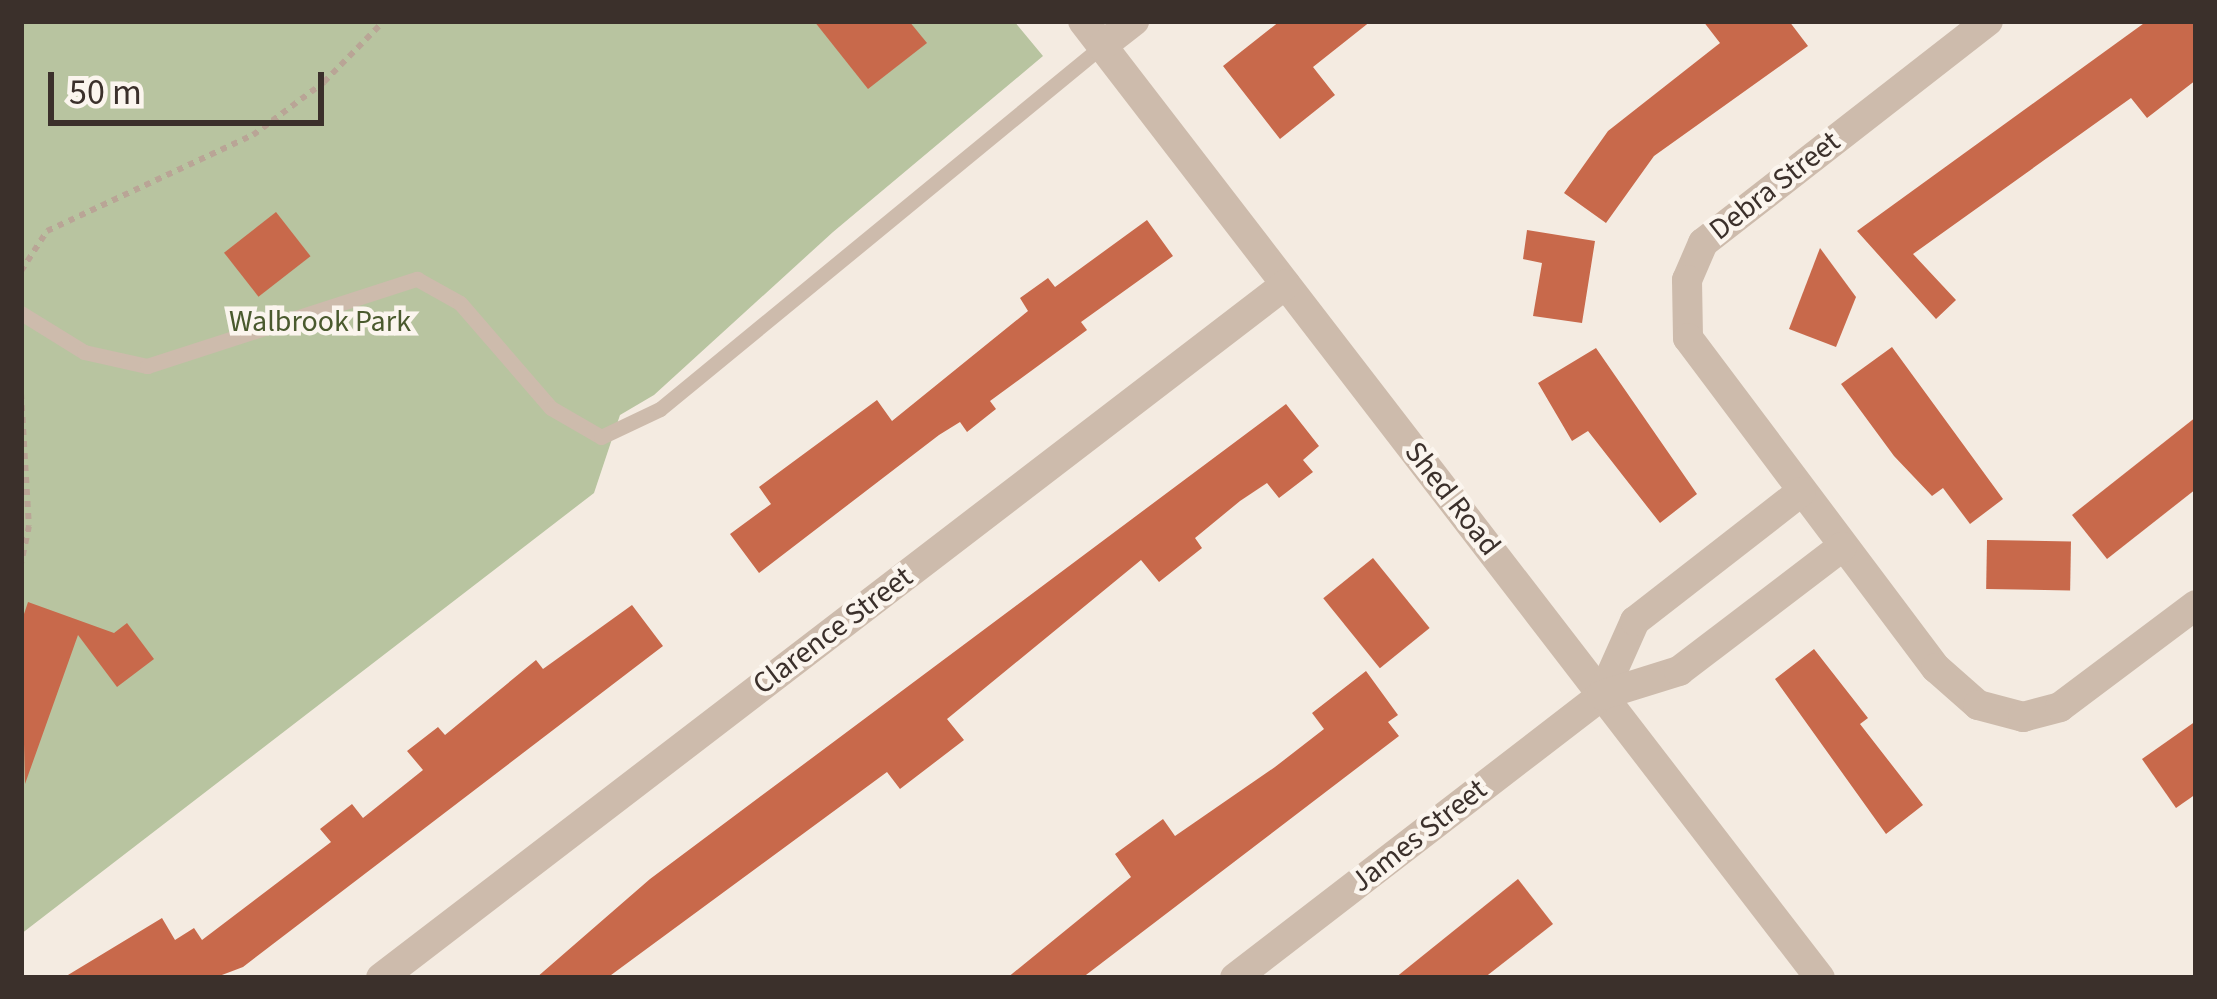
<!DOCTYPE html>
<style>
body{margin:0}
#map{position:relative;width:2217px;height:999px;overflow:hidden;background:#f4ebe1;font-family:"Source Sans 3",sans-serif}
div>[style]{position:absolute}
.green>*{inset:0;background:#b8c4a0}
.building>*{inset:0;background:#c8694b;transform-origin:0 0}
.path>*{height:6px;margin-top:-3px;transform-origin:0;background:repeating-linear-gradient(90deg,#b9a596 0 6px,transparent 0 12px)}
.service>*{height:15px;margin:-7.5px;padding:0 7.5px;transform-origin:7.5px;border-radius:7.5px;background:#cdbbac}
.minor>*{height:30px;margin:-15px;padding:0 15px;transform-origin:15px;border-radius:15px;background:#cdbbac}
span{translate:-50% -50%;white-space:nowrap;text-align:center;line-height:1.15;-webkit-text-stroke:9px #fbf5ee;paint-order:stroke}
.street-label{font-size:30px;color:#3b302b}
.park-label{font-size:30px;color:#4a5a2e}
.frame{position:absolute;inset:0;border:24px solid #3b302b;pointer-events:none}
.scale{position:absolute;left:48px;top:72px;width:276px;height:54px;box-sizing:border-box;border:6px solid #3b302b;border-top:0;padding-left:15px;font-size:36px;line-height:42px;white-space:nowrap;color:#3b302b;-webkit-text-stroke:9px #fbf5ee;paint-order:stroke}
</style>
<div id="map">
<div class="green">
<div style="clip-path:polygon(21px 21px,1014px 21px,1043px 56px,833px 232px,654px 395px,620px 415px,594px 493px,21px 934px)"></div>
</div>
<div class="building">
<div style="clip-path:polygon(814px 21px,909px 21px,927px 43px,868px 89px)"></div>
<div style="clip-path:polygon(1280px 21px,1371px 21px,1313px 67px,1335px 95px,1280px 139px,1223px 66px)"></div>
<div style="clip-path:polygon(1703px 21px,1789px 21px,1808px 46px,1654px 156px,1606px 223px,1564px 193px,1608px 131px,1720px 43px)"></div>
<div style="clip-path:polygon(2147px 21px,2196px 21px,2196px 80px,2147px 118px,2131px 98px,1913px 254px,1956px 300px,1936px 319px,1857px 231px)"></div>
<div style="left:276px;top:212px;width:56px;height:66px;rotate:52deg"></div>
<div style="clip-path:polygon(1147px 220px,1173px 256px,1081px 322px,1087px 330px,990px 401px,996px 409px,967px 432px,960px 422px,939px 435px,759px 573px,730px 534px,771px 504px,759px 487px,877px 400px,892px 421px,1028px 311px,1020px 298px,1048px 278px,1055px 287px)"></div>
<div style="clip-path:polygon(1527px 230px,1595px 241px,1582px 323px,1533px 316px,1542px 263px,1523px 259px)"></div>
<div style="clip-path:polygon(1820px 248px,1856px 297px,1836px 347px,1789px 329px)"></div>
<div style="clip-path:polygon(1892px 347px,2003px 499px,1970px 524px,1943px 488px,1932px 496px,1894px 456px,1841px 384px)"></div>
<div style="clip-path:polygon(1596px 348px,1697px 494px,1660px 523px,1588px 431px,1572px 441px,1538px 383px)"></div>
<div style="clip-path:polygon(1286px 404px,1319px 446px,1303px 460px,1313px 472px,1279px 498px,1267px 483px,1240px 501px,1195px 538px,1202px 548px,1159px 582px,1141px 560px,947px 719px,964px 740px,900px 789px,887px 772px,607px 978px,536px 978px,650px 879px)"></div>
<div style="clip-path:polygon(2196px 417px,2196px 489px,2107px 559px,2072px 515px)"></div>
<div style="left:1987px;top:540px;width:84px;height:49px;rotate:1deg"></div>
<div style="left:1373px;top:558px;width:90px;height:64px;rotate:51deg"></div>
<div style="clip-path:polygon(28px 602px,114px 633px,127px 623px,154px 659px,117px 687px,78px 635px,25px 784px,21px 623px)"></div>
<div style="clip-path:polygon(632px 605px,663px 646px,243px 967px,214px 978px,63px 978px,162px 918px,175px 940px,194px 928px,202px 940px,331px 842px,320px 829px,352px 804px,363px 818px,423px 770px,407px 751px,438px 727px,445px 735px,536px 660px,543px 669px)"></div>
<div style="clip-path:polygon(1814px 649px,1868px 718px,1860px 724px,1923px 805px,1886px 834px,1775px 679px)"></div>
<div style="clip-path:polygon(1366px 671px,1398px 715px,1388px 722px,1399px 736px,1082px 978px,1007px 978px,1131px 877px,1115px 854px,1163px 819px,1175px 836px,1275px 767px,1324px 729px,1312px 713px)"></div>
<div style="clip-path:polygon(2196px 721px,2196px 794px,2176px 808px,2142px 759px)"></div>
<div style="clip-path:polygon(1518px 879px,1553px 924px,1484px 978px,1395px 978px)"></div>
</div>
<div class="path">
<div style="left:21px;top:271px;width:48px;rotate:-57deg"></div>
<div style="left:47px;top:231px;width:227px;rotate:-25deg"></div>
<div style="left:253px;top:135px;width:89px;rotate:-36.7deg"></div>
<div style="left:324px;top:82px;width:86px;rotate:-45.5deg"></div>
<div style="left:21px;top:393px;width:133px;rotate:86.6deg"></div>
<div style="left:29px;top:526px;width:39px;rotate:102deg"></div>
</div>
<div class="service">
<div style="left:21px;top:313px;width:74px;rotate:31.8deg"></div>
<div style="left:84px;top:352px;width:65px;rotate:12.5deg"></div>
<div style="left:147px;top:366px;width:284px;rotate:-17.9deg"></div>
<div style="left:417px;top:279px;width:49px;rotate:29.2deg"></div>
<div style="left:460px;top:303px;width:139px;rotate:49.1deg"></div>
<div style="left:551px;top:408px;width:58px;rotate:30.1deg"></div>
<div style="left:601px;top:437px;width:65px;rotate:-25.4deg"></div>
<div style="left:660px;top:409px;width:572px;rotate:-39.4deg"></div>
</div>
<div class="minor">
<div style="left:1083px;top:21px;width:1208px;rotate:52.4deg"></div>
<div style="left:1988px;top:21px;width:361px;rotate:142.1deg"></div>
<div style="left:1703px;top:243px;width:40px;rotate:113.4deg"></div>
<div style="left:1687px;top:280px;width:58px;rotate:89deg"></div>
<div style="left:1688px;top:338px;width:413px;rotate:53.1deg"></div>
<div style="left:1936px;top:668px;width:56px;rotate:41.4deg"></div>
<div style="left:1978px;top:705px;width:47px;rotate:14.9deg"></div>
<div style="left:2023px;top:717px;width:38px;rotate:-15deg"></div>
<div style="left:2060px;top:707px;width:170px;rotate:-36.9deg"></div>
<div style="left:1102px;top:46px;width:41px;rotate:-38deg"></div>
<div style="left:1602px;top:695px;width:81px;rotate:-66deg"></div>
<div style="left:1635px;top:621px;width:210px;rotate:-37.9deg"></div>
<div style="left:381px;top:978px;width:1140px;rotate:-37.48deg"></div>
<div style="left:1235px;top:978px;width:463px;rotate:-37.6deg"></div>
<div style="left:1602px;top:695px;width:81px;rotate:-17.3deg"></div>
<div style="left:1679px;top:671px;width:205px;rotate:-37.3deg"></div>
</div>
<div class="street-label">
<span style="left:1775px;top:186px;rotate:-38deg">Debra Street</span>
<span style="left:1452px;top:499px;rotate:52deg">Shed Road</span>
<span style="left:833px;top:631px;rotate:-37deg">Clarence Street</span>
<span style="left:1419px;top:836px;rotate:-38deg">James Street</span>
</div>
<div class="park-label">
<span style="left:320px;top:322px">Walbrook Park</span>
</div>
<div class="frame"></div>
<div class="scale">50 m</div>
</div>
